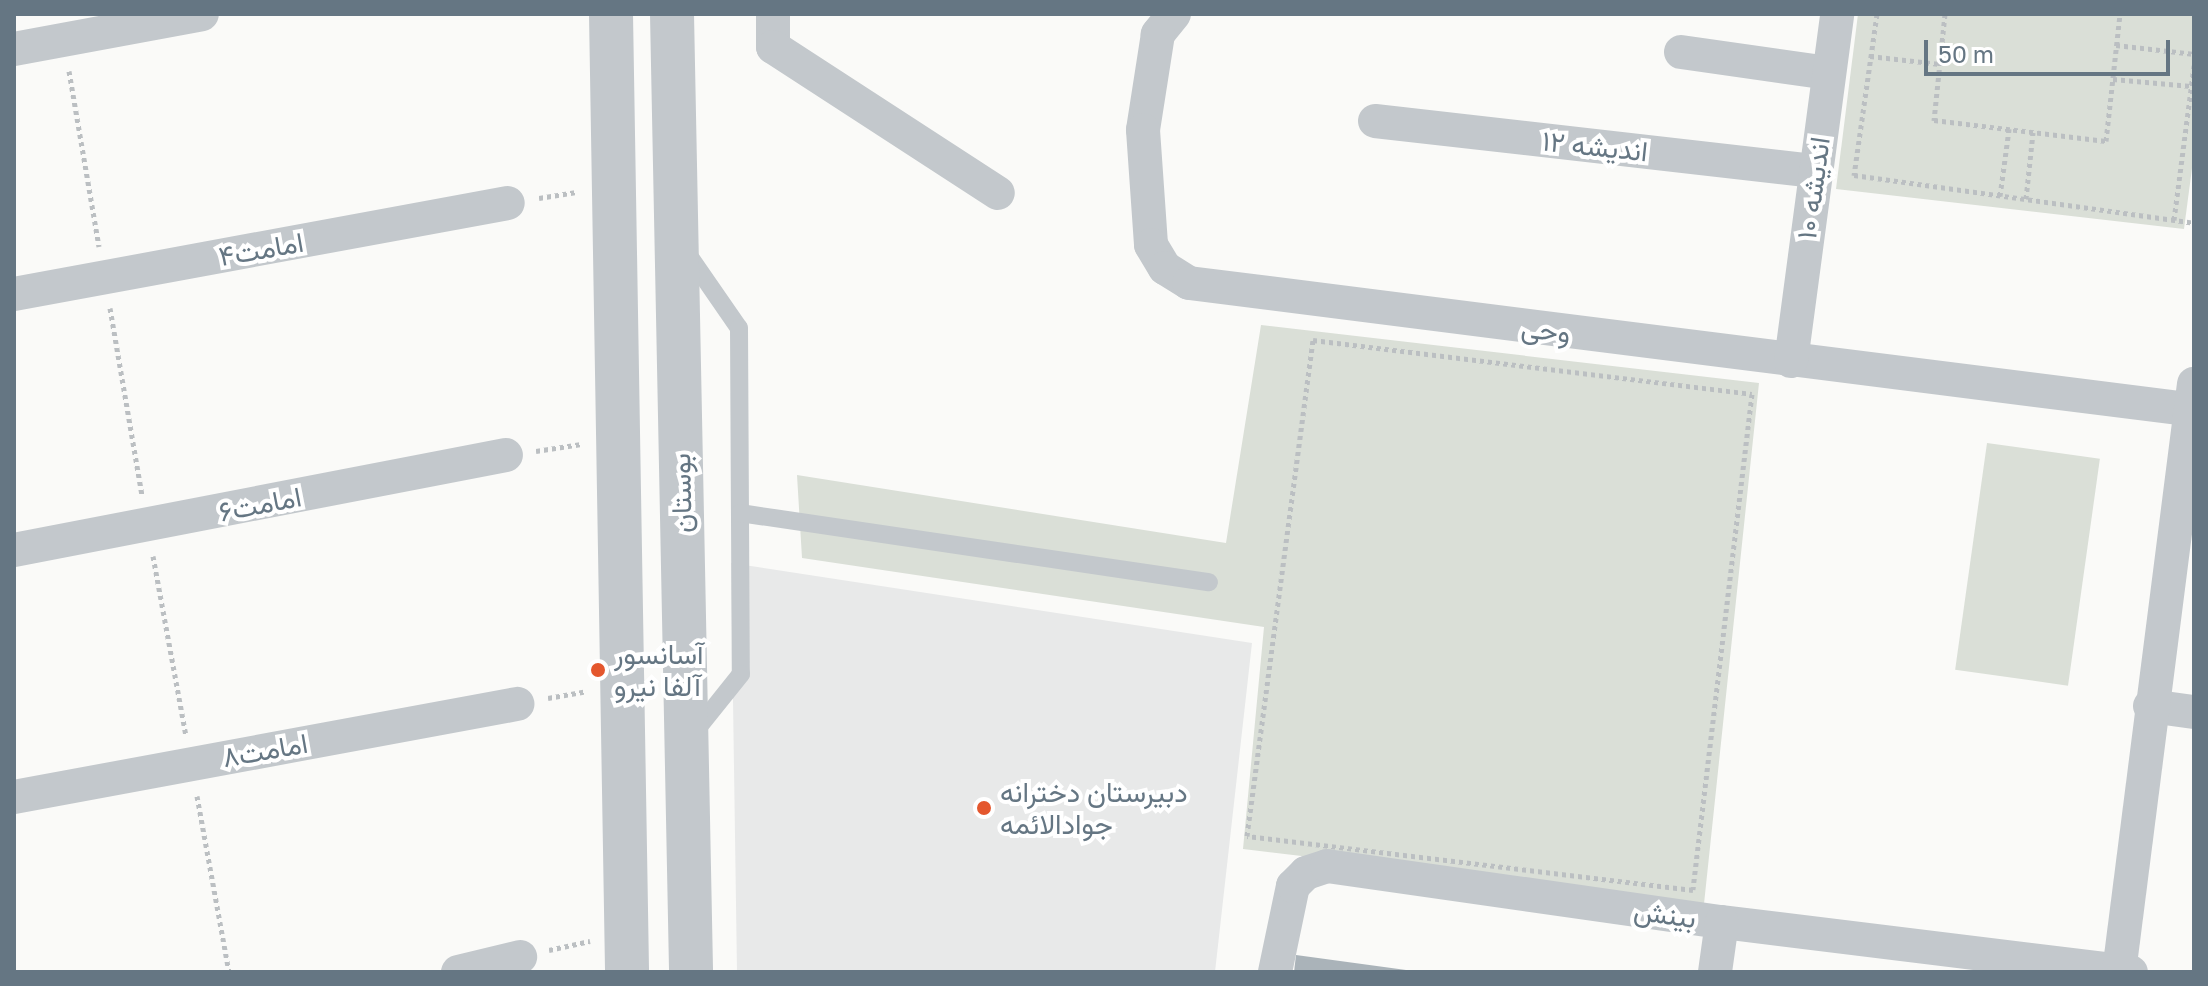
<!DOCTYPE html>
<meta charset="utf-8">
<style>
body{margin:0}
#map{position:relative;width:2208px;height:986px;overflow:hidden;background:#fafaf8;font-family:"Golos Text",Vazirmatn,sans-serif}
div>[style]{position:absolute}
.built>*{inset:0;background:#e8e9e9}
.green>*{inset:0;background:#dadfd7;transform-origin:0 0}
.building>*{inset:0;background:#aab3b9}
.path>*{height:5px;margin-top:-2.5px;transform-origin:0;background:repeating-linear-gradient(90deg,#bbbfc2 0 4px,transparent 0 8px)}
.service>*{height:18px;margin:-9px;padding:0 9px;transform-origin:9px;border-radius:9px;background:#c3c8cc}
.minor>*{height:34px;margin:-17px;padding:0 17px;transform-origin:17px;border-radius:17px;background:#c3c8cc}
.tertiary>*{height:44px;margin:-22px;padding:0 22px;transform-origin:22px;border-radius:22px;background:#c3c8cc}
.dots>*{width:22px;height:22px;translate:-50% -50%;box-sizing:border-box;border:4px solid #fff;border-radius:50%}
span{translate:-50% -50%;white-space:nowrap;text-align:center;line-height:1.15;-webkit-text-stroke:8px #fff;paint-order:stroke}
.street-label{font-size:28px;color:#657683}
.poi-label{font-size:28px;color:#657683}
.left{translate:0 -50%;text-align:left}
.frame{position:absolute;inset:0;border:16px solid #657683;pointer-events:none}
.scale{position:absolute;left:1924px;top:40px;width:246px;height:36px;box-sizing:border-box;border:4px solid #657683;border-top:0;padding-left:10px;font-size:24px;line-height:28px;white-space:nowrap;color:#657683;-webkit-text-stroke:6px #fff;paint-order:stroke}
</style>
<div id="map">
<div class="built">
<div style="clip-path:polygon(731px 563px,1252px 643px,1215px 972px,737px 972px)"></div>
</div>
<div class="green">
<div style="clip-path:polygon(1858px 14px,2194px 14px,2194px 153px,2184px 229px,1836px 189px)"></div>
<div style="clip-path:polygon(1261px 325px,1759px 383px,1704px 904px,1243px 849px,1264px 627px,802px 558px,797px 475px,1226px 543px)"></div>
<div style="left:1987px;top:443px;width:114px;height:229px;rotate:8deg"></div>
</div>
<div class="building">
<div style="clip-path:polygon(1296px 955px,1406px 970px,1406px 972px,1294px 972px)"></div>
</div>
<div class="path">
<div style="left:1877px;top:14px;width:163px;rotate:98.1deg"></div>
<div style="left:1854px;top:175px;width:343px;rotate:8deg"></div>
<div style="left:1945px;top:14px;width:107px;rotate:95.9deg"></div>
<div style="left:1934px;top:120px;width:173px;rotate:7deg"></div>
<div style="left:2106px;top:141px;width:128px;rotate:-83.7deg"></div>
<div style="left:2116px;top:45px;width:79px;rotate:6.6deg"></div>
<div style="left:1870px;top:56px;width:70px;rotate:6.5deg"></div>
<div style="left:69px;top:71px;width:178px;rotate:80.3deg"></div>
<div style="left:2113px;top:79px;width:78px;rotate:5.1deg"></div>
<div style="left:2000px;top:196px;width:68px;rotate:-82.3deg"></div>
<div style="left:539px;top:198px;width:38px;rotate:-9deg"></div>
<div style="left:2026px;top:199px;width:67px;rotate:-84deg"></div>
<div style="left:2174px;top:220px;width:156px;rotate:-82.6deg"></div>
<div style="left:110px;top:308px;width:190px;rotate:80.3deg"></div>
<div style="left:1313px;top:340px;width:442px;rotate:7deg"></div>
<div style="left:1752px;top:394px;width:499px;rotate:96.8deg"></div>
<div style="left:1693px;top:890px;width:449px;rotate:-173.1deg"></div>
<div style="left:1247px;top:836px;width:500px;rotate:-82.42deg"></div>
<div style="left:536px;top:451px;width:46px;rotate:-8.8deg"></div>
<div style="left:153px;top:556px;width:182px;rotate:79.6deg"></div>
<div style="left:548px;top:698px;width:39px;rotate:-10deg"></div>
<div style="left:197px;top:796px;width:179px;rotate:79.7deg"></div>
<div style="left:549px;top:950px;width:42px;rotate:-12.4deg"></div>
</div>
<div class="service">
<div style="left:687px;top:253px;width:91px;rotate:55.3deg"></div>
<div style="left:739px;top:328px;width:346px;rotate:89.7deg"></div>
<div style="left:741px;top:674px;width:77px;rotate:128.7deg"></div>
<div style="left:740px;top:513px;width:474px;rotate:8.4deg"></div>
</div>
<div class="minor">
<div style="left:773px;top:14px;width:33px;rotate:90deg"></div>
<div style="left:773px;top:47px;width:268px;rotate:33deg"></div>
<div style="left:1174px;top:14px;width:26px;rotate:129deg"></div>
<div style="left:1158px;top:34px;width:97px;rotate:98.9deg"></div>
<div style="left:1143px;top:130px;width:115px;rotate:86deg"></div>
<div style="left:1151px;top:245px;width:27px;rotate:59deg"></div>
<div style="left:1165px;top:268px;width:28px;rotate:32deg"></div>
<div style="left:1189px;top:283px;width:1013px;rotate:7.2deg"></div>
<div style="left:14px;top:49px;width:191px;rotate:-10.5deg"></div>
<div style="left:1681px;top:52px;width:149px;rotate:8.1deg"></div>
<div style="left:1375px;top:121px;width:443px;rotate:6.5deg"></div>
<div style="left:14px;top:294px;width:502px;rotate:-10.44deg"></div>
<div style="left:1791px;top:361px;width:350px;rotate:-82.4deg"></div>
<div style="left:14px;top:550px;width:501px;rotate:-10.93deg"></div>
<div style="left:2150px;top:706px;width:44px;rotate:7.8deg"></div>
<div style="left:14px;top:797px;width:512px;rotate:-10.48deg"></div>
<div style="left:458px;top:972px;width:64px;rotate:-13.6deg"></div>
<div style="left:1275px;top:972px;width:88px;rotate:-78.2deg"></div>
<div style="left:1293px;top:886px;width:18px;rotate:-45deg"></div>
<div style="left:1306px;top:873px;width:22px;rotate:-18deg"></div>
<div style="left:1327px;top:866px;width:399px;rotate:8.1deg"></div>
<div style="left:1722px;top:922px;width:412px;rotate:7deg"></div>
<div style="left:1715px;top:972px;width:50px;rotate:-82deg"></div>
<div style="left:2119px;top:972px;width:593px;rotate:-82.73deg"></div>
</div>
<div class="tertiary">
<div style="left:611px;top:14px;width:958px;rotate:89.04deg"></div>
<div style="left:672px;top:14px;width:958px;rotate:88.86deg"></div>
</div>
<div class="dots">
<div style="left:598px;top:670px;background:#e4572e"></div>
<div style="left:984px;top:808px;background:#e4572e"></div>
</div>
<div class="street-label">
<span style="left:1595px;top:146px;rotate:6deg">اندیشه ۱۲</span>
<span style="left:1813px;top:188px;rotate:-82deg">اندیشه ۱۰</span>
<span style="left:261px;top:249px;rotate:-10deg">امامت۴</span>
<span style="left:1546px;top:330px;rotate:7deg">وحی</span>
<span style="left:681px;top:493px;rotate:-91deg">بوستان</span>
<span style="left:260px;top:504px;rotate:-11deg">امامت۶</span>
<span style="left:265px;top:750px;rotate:-10deg">امامت۸</span>
<span style="left:1665px;top:914px;rotate:8deg">بینش</span>
</div>
<div class="poi-label">
<span class="left" style="left:614px;top:670px">آسانسور<br>آلفا نيرو</span>
<span class="left" style="left:1000px;top:808px">دبیرستان دخترانه<br>جوادالائمه</span>
</div>
<div class="frame"></div>
<div class="scale">50 m</div>
</div>
